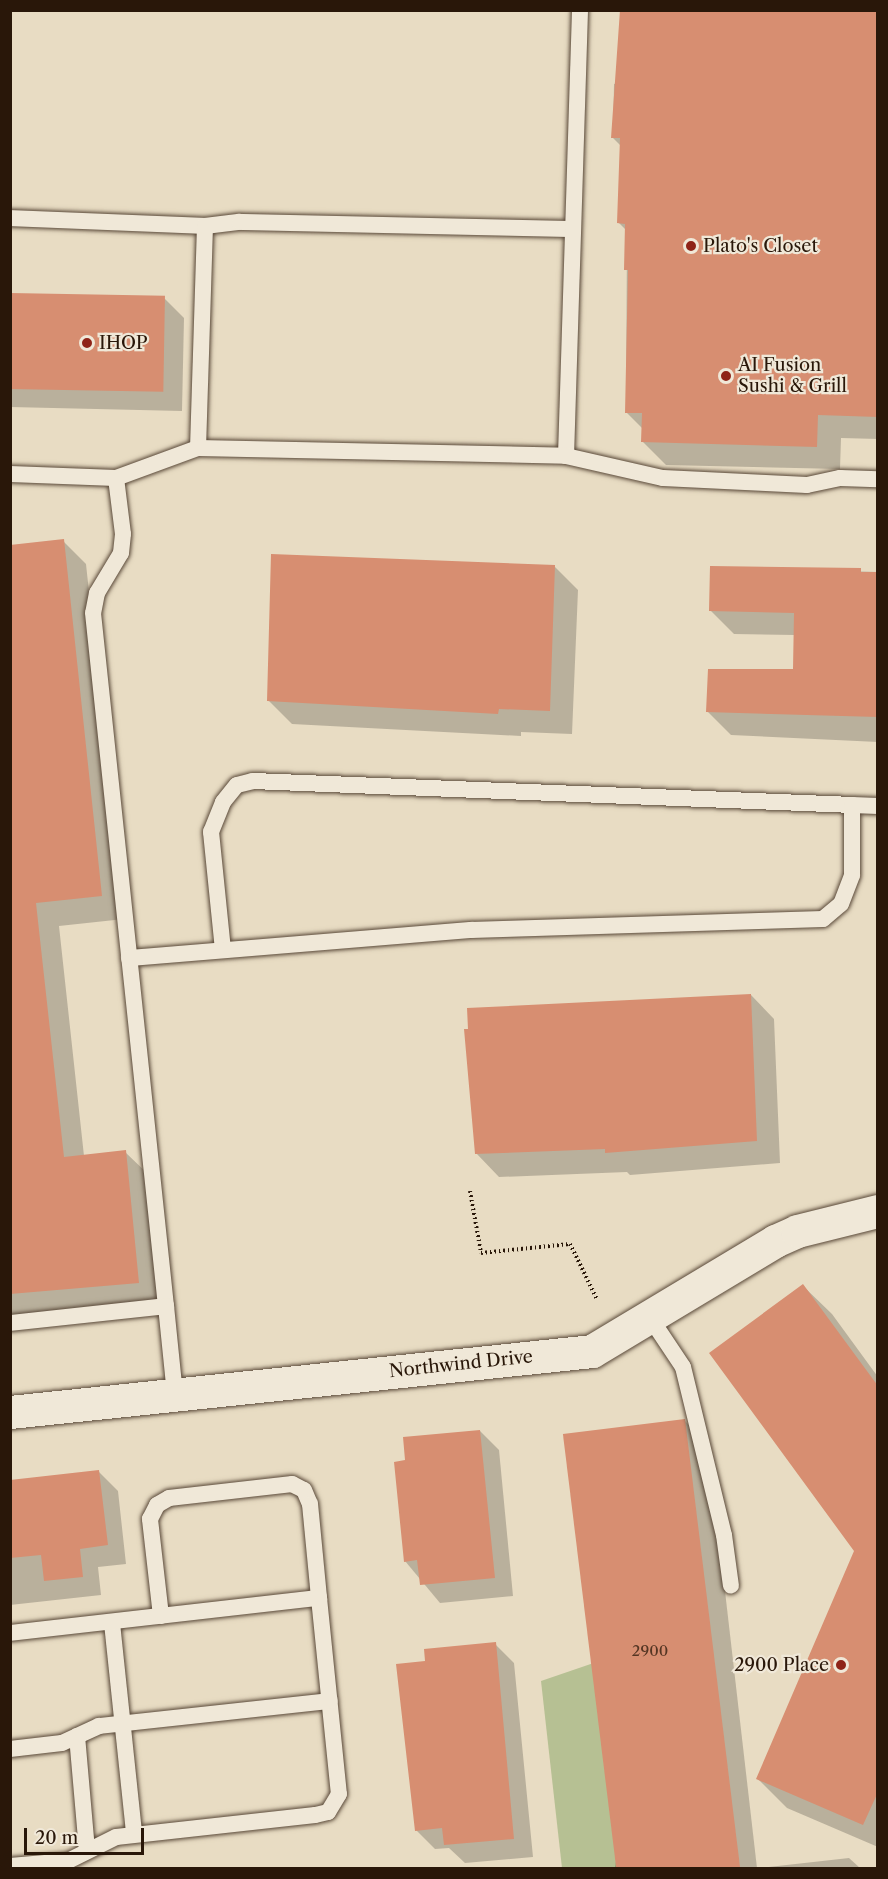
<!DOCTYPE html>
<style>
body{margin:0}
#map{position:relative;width:888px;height:1879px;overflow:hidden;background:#e8dcc3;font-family:"Libre Caslon Text",serif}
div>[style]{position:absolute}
.green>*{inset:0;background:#b6c093}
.shadow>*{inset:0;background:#0003}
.building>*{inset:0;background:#d78e71;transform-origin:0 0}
.path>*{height:4px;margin-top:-2px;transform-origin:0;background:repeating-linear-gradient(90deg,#291709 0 1.5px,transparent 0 4.5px)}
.roads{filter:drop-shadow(0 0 2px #594838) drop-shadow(0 0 2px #594838)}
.lane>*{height:16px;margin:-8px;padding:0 8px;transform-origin:8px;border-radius:8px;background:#f0e8d8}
.street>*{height:33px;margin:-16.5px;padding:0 16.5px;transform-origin:16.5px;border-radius:16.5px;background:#f0e8d8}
.dots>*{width:16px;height:16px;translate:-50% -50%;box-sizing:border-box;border:3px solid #f0e8d8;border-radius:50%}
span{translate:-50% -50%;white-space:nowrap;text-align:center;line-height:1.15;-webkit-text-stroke:4.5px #f0e8d8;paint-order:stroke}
.number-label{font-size:15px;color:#543523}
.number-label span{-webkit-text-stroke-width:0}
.poi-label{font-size:18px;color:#291709}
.left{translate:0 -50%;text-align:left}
.right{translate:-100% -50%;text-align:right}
.street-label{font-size:18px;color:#291709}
.frame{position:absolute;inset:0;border:12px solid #291709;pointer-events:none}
.scale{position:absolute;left:24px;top:1828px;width:120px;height:27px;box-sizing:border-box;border:3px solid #291709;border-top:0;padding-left:8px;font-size:18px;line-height:21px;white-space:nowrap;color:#291709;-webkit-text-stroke:4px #f0e8d8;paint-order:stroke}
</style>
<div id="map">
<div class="green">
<div style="clip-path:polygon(617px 1655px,644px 1868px,562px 1868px,541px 1681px)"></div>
</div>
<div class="shadow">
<div style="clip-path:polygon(878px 10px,878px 439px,841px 438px,840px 469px,666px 465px,643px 442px,643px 429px,626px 412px,627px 231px,619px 223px,621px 146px,613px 138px,614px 84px)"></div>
<div style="clip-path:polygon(10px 295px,165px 299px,184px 318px,182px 411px,10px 407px)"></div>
<div style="clip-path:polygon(63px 541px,86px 564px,124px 919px,59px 926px,84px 1156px,125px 1152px,149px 1175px,162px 1306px,10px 1319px,10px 546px)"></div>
<div style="clip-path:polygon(554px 566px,578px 590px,572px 734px,521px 732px,521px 736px,292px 724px,269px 701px)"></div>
<div style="clip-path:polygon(712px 567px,878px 572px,878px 742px,731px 735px,708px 712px,794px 670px,795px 635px,734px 634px,711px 611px)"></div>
<div style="clip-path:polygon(751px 995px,774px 1019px,780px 1163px,630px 1175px,627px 1172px,499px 1177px,476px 1153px)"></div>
<div style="clip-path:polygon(803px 1286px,832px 1314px,878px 1377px,878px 1847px,787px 1808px,758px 1779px,856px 1551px)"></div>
<div style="clip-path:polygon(684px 1420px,708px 1444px,757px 1868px,615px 1868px)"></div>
<div style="clip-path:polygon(480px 1431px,499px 1450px,513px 1596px,440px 1603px,405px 1561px,407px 1462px)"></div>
<div style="clip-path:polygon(99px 1472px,118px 1491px,126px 1564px,98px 1567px,101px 1595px,10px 1605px,10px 1482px)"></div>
<div style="clip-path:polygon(495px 1644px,514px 1663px,533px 1857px,465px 1863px,449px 1848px,435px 1849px,416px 1830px,427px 1663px)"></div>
<div style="clip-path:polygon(849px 1858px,860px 1868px,760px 1868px)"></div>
</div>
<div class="building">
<div style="clip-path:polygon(620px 10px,878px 10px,878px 417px,818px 415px,817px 447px,641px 442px,642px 413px,625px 413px,628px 270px,624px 270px,625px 224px,617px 223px,620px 138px,611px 138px)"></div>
<div style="left:10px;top:293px;width:155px;height:96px;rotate:1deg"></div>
<div style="clip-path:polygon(64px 539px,102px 896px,36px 903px,64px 1157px,126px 1150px,139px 1283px,10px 1294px,10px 545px)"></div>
<div style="clip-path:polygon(271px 554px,555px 565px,550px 711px,499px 709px,498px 714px,267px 701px)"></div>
<div style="clip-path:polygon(710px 566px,861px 568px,861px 572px,878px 572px,878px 717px,706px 712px,708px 669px,793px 669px,794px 613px,709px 611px)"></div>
<div style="clip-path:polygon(751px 994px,757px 1141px,605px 1153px,605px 1149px,475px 1154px,464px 1029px,468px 1029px,467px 1008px)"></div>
<div style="clip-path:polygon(803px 1284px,878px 1386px,878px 1792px,863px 1825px,756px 1779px,854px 1551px,709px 1353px)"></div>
<div style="left:685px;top:1419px;width:453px;height:123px;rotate:83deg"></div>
<div style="clip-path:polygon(480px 1430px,495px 1578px,420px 1585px,417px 1560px,404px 1562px,394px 1462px,405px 1460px,403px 1437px)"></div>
<div style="clip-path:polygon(99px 1470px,108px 1545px,80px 1549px,83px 1577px,44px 1581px,41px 1555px,10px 1558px,10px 1480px)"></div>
<div style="clip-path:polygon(496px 1642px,514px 1839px,444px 1845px,442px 1828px,415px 1831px,396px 1664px,425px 1661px,424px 1649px)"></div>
</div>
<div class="path">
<div style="left:470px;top:1191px;width:63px;rotate:79.9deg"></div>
<div style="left:481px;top:1253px;width:89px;rotate:-5.8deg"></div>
<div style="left:570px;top:1244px;width:61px;rotate:63.9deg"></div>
</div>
<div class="roads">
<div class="lane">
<div style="left:10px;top:218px;width:195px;rotate:2.3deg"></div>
<div style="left:205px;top:226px;width:222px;rotate:91.8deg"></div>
<div style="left:205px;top:226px;width:35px;rotate:-7deg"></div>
<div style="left:240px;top:222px;width:333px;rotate:1.2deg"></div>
<div style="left:566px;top:456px;width:446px;rotate:-88.2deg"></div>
<div style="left:10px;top:474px;width:106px;rotate:2.2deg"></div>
<div style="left:116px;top:478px;width:87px;rotate:-20.1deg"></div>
<div style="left:198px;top:448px;width:368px;rotate:1.2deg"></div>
<div style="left:566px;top:456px;width:99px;rotate:12.8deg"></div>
<div style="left:663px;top:478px;width:144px;rotate:2.8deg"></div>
<div style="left:807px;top:485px;width:34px;rotate:-12deg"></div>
<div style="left:840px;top:478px;width:38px;rotate:2deg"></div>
<div style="left:116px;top:478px;width:56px;rotate:82.9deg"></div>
<div style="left:123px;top:534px;width:19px;rotate:96deg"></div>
<div style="left:121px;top:553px;width:47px;rotate:121deg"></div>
<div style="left:97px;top:593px;width:20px;rotate:101deg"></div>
<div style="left:93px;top:613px;width:697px;rotate:83.99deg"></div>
<div style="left:223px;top:950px;width:119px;rotate:-95.8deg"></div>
<div style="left:211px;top:832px;width:32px;rotate:-68deg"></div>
<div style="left:223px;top:802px;width:22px;rotate:-51deg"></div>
<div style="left:237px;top:785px;width:16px;rotate:-14deg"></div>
<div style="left:253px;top:781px;width:599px;rotate:2.29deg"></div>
<div style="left:129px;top:958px;width:343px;rotate:-4.7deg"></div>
<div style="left:471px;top:930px;width:352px;rotate:-1.8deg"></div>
<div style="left:823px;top:919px;width:23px;rotate:-40deg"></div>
<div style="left:841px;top:904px;width:31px;rotate:-69deg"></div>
<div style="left:852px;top:875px;width:70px;rotate:-90deg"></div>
<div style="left:852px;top:805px;width:26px;rotate:2deg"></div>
<div style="left:649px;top:1316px;width:61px;rotate:56.3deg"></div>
<div style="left:683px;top:1367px;width:173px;rotate:76.3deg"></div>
<div style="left:724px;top:1535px;width:51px;rotate:82.2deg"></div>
<div style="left:10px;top:1323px;width:157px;rotate:-6.2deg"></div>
<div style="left:166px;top:1306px;width:88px;rotate:84.2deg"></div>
<div style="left:161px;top:1616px;width:98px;rotate:-96.5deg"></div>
<div style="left:150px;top:1519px;width:16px;rotate:-63deg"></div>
<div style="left:157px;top:1505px;width:14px;rotate:-30deg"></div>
<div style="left:169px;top:1498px;width:124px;rotate:-6.5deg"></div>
<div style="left:292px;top:1484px;width:13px;rotate:27deg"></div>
<div style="left:304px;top:1490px;width:15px;rotate:67deg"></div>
<div style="left:310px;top:1504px;width:94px;rotate:84.5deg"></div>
<div style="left:112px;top:1623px;width:212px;rotate:84deg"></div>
<div style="left:10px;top:1633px;width:311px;rotate:-6.5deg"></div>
<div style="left:319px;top:1598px;width:197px;rotate:84.2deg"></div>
<div style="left:339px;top:1794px;width:21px;rotate:121deg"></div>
<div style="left:328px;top:1812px;width:13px;rotate:167deg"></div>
<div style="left:315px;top:1815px;width:200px;rotate:173.7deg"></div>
<div style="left:116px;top:1837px;width:54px;rotate:153.4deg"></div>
<div style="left:68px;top:1861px;width:58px;rotate:175.1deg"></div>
<div style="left:77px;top:1736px;width:115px;rotate:85deg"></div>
<div style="left:10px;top:1749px;width:52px;rotate:-6.6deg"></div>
<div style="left:62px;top:1743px;width:41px;rotate:-24.7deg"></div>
<div style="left:99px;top:1726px;width:232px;rotate:-6.2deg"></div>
</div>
<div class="street">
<div style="left:10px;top:1412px;width:585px;rotate:-5.98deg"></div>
<div style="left:592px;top:1351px;width:214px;rotate:-31deg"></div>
<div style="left:775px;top:1241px;width:24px;rotate:-24deg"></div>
<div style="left:797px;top:1231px;width:83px;rotate:-13.9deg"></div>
</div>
</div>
<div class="dots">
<div style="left:691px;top:246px;background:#8f2418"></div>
<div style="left:87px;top:343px;background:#8f2418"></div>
<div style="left:726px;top:376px;background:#8f2418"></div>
<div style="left:841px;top:1665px;background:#8f2418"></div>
</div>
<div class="number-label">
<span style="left:650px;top:1651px">2900</span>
</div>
<div class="poi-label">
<span class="left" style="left:703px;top:246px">Plato's Closet</span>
<span class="left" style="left:99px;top:343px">IHOP</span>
<span class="left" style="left:738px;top:376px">AI Fusion<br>Sushi &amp; Grill</span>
<span class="right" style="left:829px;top:1665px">2900 Place</span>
</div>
<div class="street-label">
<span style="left:461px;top:1364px;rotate:-6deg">Northwind Drive</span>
</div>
<div class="frame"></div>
<div class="scale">20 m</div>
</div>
